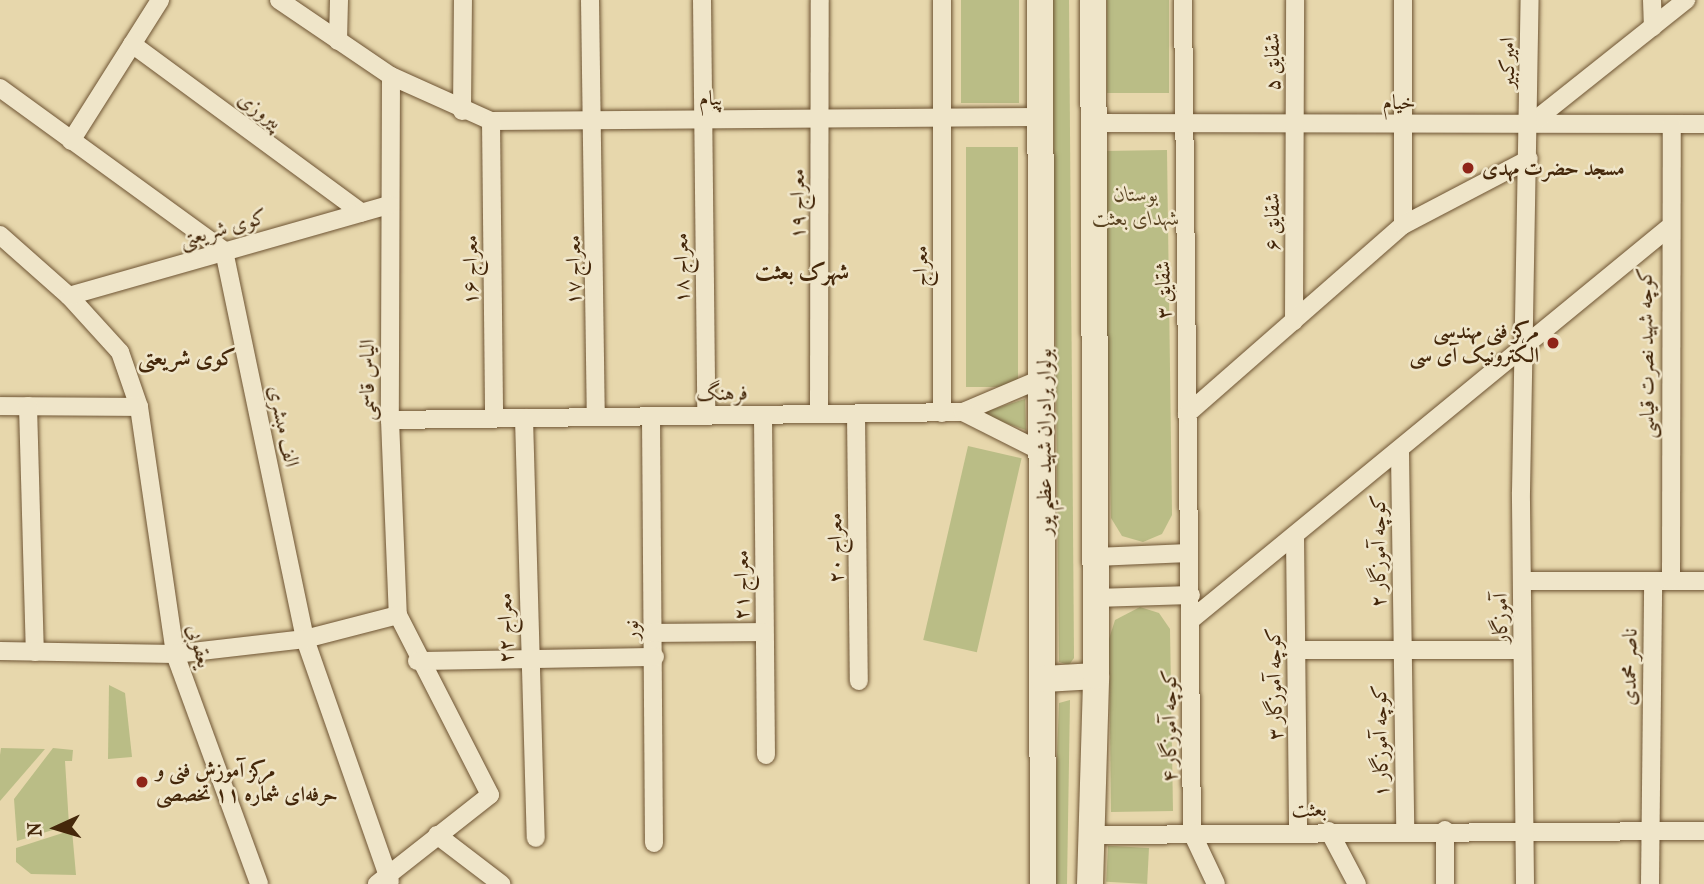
<!DOCTYPE html>
<meta charset="utf-8">
<style>
body{margin:0}
#map{position:relative;width:1704px;height:884px;overflow:hidden;background:#e7d7ac;font-family:"IM FELL French Canon",Amiri,serif}
div>[style]{position:absolute}
.green>*{inset:0;background:#babd86;transform-origin:0 0}
.roads{filter:drop-shadow(0 0 2px #6e5433) drop-shadow(0 0 2px #6e5433)}
.minor>*{height:18px;margin:-9px;padding:0 9px;transform-origin:9px;border-radius:9px;background:#efe5c9}
.secondary>*{height:26px;margin:-13px;padding:0 13px;transform-origin:13px;border-radius:13px;background:#efe5c9}
.dots>*{width:19px;height:19px;translate:-50% -50%;box-sizing:border-box;border:4px solid #efe5c9;border-radius:50%}
span{translate:-50% -50%;white-space:nowrap;text-align:center;line-height:1.15;-webkit-text-stroke:5px #efe5c9;paint-order:stroke}
.street-label{font-size:21px;color:#45280b}
.poi-label{font-size:21px;color:#45280b;font-weight:700}
.left{translate:0 -50%;text-align:left}
.right{translate:-100% -50%;text-align:right}
.park-label{font-size:21px;color:#5c4624;font-style:italic}
.neighbourhood-label{font-size:23px;color:#45280b;font-weight:700}
.north{position:absolute;left:21px;top:793px;width:70px;height:70px;-webkit-text-stroke:5px #efe5c9;paint-order:stroke;rotate:266deg;font-size:19px;font-weight:700;line-height:28px;text-align:center;color:#45280b}
.north::after{content:'';display:block;margin:auto;width:24px;height:32px;background:#45280b;clip-path:polygon(50% 0,100% 100%,50% 72%,0 100%)}
</style>
<div id="map">
<div class="green">
<div style="left:961px;top:0;width:58px;height:103px"></div>
<div style="clip-path:polygon(1052px 0,1069px 0,1074px 658px,1069px 665px,1059px 662px)"></div>
<div style="left:1107px;top:0;width:62px;height:93px"></div>
<div style="left:966px;top:147px;width:52px;height:240px"></div>
<div style="clip-path:polygon(1167px 150px,1172px 515px,1162px 534px,1143px 542px,1122px 536px,1111px 518px,1103px 151px)"></div>
<div style="clip-path:polygon(1025px 399px,1026px 430px,978px 414px)"></div>
<div style="left:968px;top:446px;width:55px;height:199px;rotate:13deg"></div>
<div style="clip-path:polygon(1140px 607px,1159px 613px,1170px 629px,1173px 811px,1111px 812px,1109px 639px,1115px 620px)"></div>
<div style="clip-path:polygon(109px 685px,125px 693px,132px 757px,108px 759px)"></div>
<div style="clip-path:polygon(1070px 700px,1067px 884px,1052px 884px,1059px 703px)"></div>
<div style="clip-path:polygon(1px 748px,45px 749px,0 801px,0 755px)"></div>
<div style="clip-path:polygon(53px 748px,73px 750px,72px 761px,65px 761px,69px 825px,17px 841px,14px 799px)"></div>
<div style="clip-path:polygon(72px 830px,76px 875px,31px 874px,16px 862px,16px 848px)"></div>
<div style="left:1149px;top:848px;width:36px;height:41px;rotate:93deg"></div>
</div>
<div class="roads">
<div class="minor">
<div style="left:279px;top:0;width:135px;rotate:34.2deg"></div>
<div style="left:391px;top:76px;width:344px;rotate:90.2deg"></div>
<div style="left:390px;top:420px;width:195px;rotate:87.7deg"></div>
<div style="left:398px;top:615px;width:202px;rotate:62.9deg"></div>
<div style="left:490px;top:795px;width:144px;rotate:141.8deg"></div>
<div style="left:590px;top:0;width:417px;rotate:89.2deg"></div>
<div style="left:702px;top:0;width:416px;rotate:89.4deg"></div>
<div style="left:1183px;top:0;width:833px;rotate:89.38deg"></div>
<div style="left:1192px;top:833px;width:56px;rotate:64.8deg"></div>
<div style="left:1403px;top:0;width:225px;rotate:90deg"></div>
<div style="left:1652px;top:0;width:27px;rotate:88deg"></div>
<div style="left:338px;top:41px;width:41px;rotate:-88.6deg"></div>
<div style="left:132px;top:44px;width:285px;rotate:36.3deg"></div>
<div style="left:391px;top:76px;width:110px;rotate:24.2deg"></div>
<div style="left:491px;top:121px;width:551px;rotate:-0.42deg"></div>
<div style="left:0;top:88px;width:277px;rotate:36deg"></div>
<div style="left:224px;top:251px;width:396px;rotate:78.2deg"></div>
<div style="left:305px;top:639px;width:257px;rotate:70.7deg"></div>
<div style="left:462px;top:111px;width:111px;rotate:-89.5deg"></div>
<div style="left:491px;top:121px;width:297px;rotate:89.4deg"></div>
<div style="left:1093px;top:123px;width:611px;rotate:0.09deg"></div>
<div style="left:1529px;top:125px;width:201px;rotate:-38.5deg"></div>
<div style="left:71px;top:141px;width:167px;rotate:-57.7deg"></div>
<div style="left:0;top:235px;width:92px;rotate:41.5deg"></div>
<div style="left:69px;top:296px;width:76px;rotate:47.7deg"></div>
<div style="left:120px;top:352px;width:58px;rotate:70.9deg"></div>
<div style="left:139px;top:407px;width:250px;rotate:81.7deg"></div>
<div style="left:175px;top:654px;width:245px;rotate:69.9deg"></div>
<div style="left:69px;top:296px;width:333px;rotate:-15.9deg"></div>
<div style="left:1294px;top:321px;width:321px;rotate:-89.8deg"></div>
<div style="left:0;top:406px;width:139px;rotate:0.4deg"></div>
<div style="left:28px;top:406px;width:246px;rotate:88.4deg"></div>
<div style="left:963px;top:412px;width:87px;rotate:-23deg"></div>
<div style="left:942px;top:413px;width:413px;rotate:-90deg"></div>
<div style="left:819px;top:414px;width:414px;rotate:-89.9deg"></div>
<div style="left:856px;top:414px;width:267px;rotate:89.4deg"></div>
<div style="left:1187px;top:414px;width:287px;rotate:-41.2deg"></div>
<div style="left:1403px;top:225px;width:142px;rotate:-27.6deg"></div>
<div style="left:763px;top:415px;width:340px;rotate:89.5deg"></div>
<div style="left:651px;top:416px;width:427px;rotate:89.6deg"></div>
<div style="left:524px;top:418px;width:420px;rotate:88.4deg"></div>
<div style="left:390px;top:420px;width:573px;rotate:-0.8deg"></div>
<div style="left:963px;top:412px;width:91px;rotate:26.8deg"></div>
<div style="left:1400px;top:452px;width:378px;rotate:89.2deg"></div>
<div style="left:1295px;top:536px;width:296px;rotate:89.4deg"></div>
<div style="left:1095px;top:557px;width:94px;rotate:-2.4deg"></div>
<div style="left:1522px;top:581px;width:182px"></div>
<div style="left:1671px;top:581px;width:456px;rotate:-89.9deg"></div>
<div style="left:1095px;top:598px;width:96px;rotate:-1.8deg"></div>
<div style="left:1192px;top:619px;width:615px;rotate:-39.39deg"></div>
<div style="left:654px;top:633px;width:110px;rotate:-0.5deg"></div>
<div style="left:1296px;top:650px;width:226px"></div>
<div style="left:0;top:651px;width:175px;rotate:1deg"></div>
<div style="left:175px;top:654px;width:131px;rotate:-6.6deg"></div>
<div style="left:305px;top:639px;width:96px;rotate:-14.5deg"></div>
<div style="left:417px;top:661px;width:238px;rotate:-1deg"></div>
<div style="left:1329px;top:831px;width:60px;rotate:62.2deg"></div>
<div style="left:437px;top:835px;width:81px;rotate:37.4deg"></div>
<div style="left:1094px;top:835px;width:610px;rotate:-0.38deg"></div>
<div style="left:1445px;top:884px;width:54px;rotate:-90deg"></div>
<div style="left:1525px;top:884px;width:392px;rotate:-90.6deg"></div>
<div style="left:1521px;top:492px;width:492px;rotate:-89deg"></div>
<div style="left:1650px;top:884px;width:303px;rotate:-89.4deg"></div>
</div>
<div class="secondary">
<div style="left:1040px;top:0;width:884px;rotate:89.81deg"></div>
<div style="left:1044px;top:679px;width:52px;rotate:-3.3deg"></div>
<div style="left:1090px;top:884px;width:208px;rotate:-88.3deg"></div>
<div style="left:1096px;top:676px;width:676px;rotate:-90.25deg"></div>
</div>
</div>
<div class="dots">
<div style="left:1468px;top:168px;background:#8f2418"></div>
<div style="left:1553px;top:343px;background:#8f2418"></div>
<div style="left:142px;top:782px;background:#8f2418"></div>
</div>
<div class="street-label">
<span style="left:1272px;top:62px;rotate:-90deg">شقایق ۵</span>
<span style="left:1507px;top:63px;rotate:-90deg">امیرکبیر</span>
<span style="left:711px;top:98px">پیام</span>
<span style="left:1399px;top:102px">خیام</span>
<span style="left:260px;top:110px;rotate:36deg">پیروزی</span>
<span style="left:797px;top:204px;rotate:-90deg">معراج ۱۹</span>
<span style="left:1272px;top:222px;rotate:-90deg">شقایق ۶</span>
<span style="left:223px;top:228px;rotate:-16deg">کوی شریعتی</span>
<span style="left:920px;top:266px;rotate:-90deg">معراج</span>
<span style="left:681px;top:268px;rotate:-91deg">معراج ۱۸</span>
<span style="left:470px;top:270px;rotate:-90deg">معراج ۱۶</span>
<span style="left:573px;top:270px;rotate:-90deg">معراج ۱۷</span>
<span style="left:1163px;top:290px;rotate:-91deg">شقایق ۳</span>
<span style="left:1646px;top:353px;rotate:-91deg">کوچه شهید نصرت قیاسی</span>
<span style="left:367px;top:380px;rotate:-90deg">الیاس قاسمی</span>
<span style="left:722px;top:393px;rotate:-1deg">فرهنگ</span>
<span style="left:284px;top:426px;rotate:78deg">الف مبشری</span>
<span style="left:1044px;top:442px;rotate:-90deg">بولوار برادران شهید عظیم‌ پور</span>
<span style="left:835px;top:548px;rotate:-91deg">معراج ۲۰</span>
<span style="left:1378px;top:551px;rotate:-90deg">کوچه آموزگار ۲</span>
<span style="left:741px;top:585px;rotate:-90deg">معراج ۲۱</span>
<span style="left:1500px;top:618px;rotate:-90deg">آموزگار</span>
<span style="left:505px;top:628px;rotate:-91deg">معراج ۲۲</span>
<span style="left:631px;top:630px;rotate:-91deg">نور</span>
<span style="left:200px;top:646px;rotate:76deg">یعقوبی</span>
<span style="left:1629px;top:667px;rotate:-89deg">ناصر محمدی</span>
<span style="left:1274px;top:684px;rotate:-91deg">کوچه آموزگار ۳</span>
<span style="left:1169px;top:726px;rotate:-90deg">کوچه آموزگار ۴</span>
<span style="left:1380px;top:741px;rotate:-91deg">کوچه آموزگار ۱</span>
<span style="left:1309px;top:809px;rotate:-1deg">بعثت</span>
</div>
<div class="poi-label">
<span class="left" style="left:1482px;top:168px">مسجد حضرت مهدی</span>
<span class="right" style="left:1539px;top:343px">مرکز فنی مهندسی<br>الکترونیک آی سی</span>
<span class="left" style="left:156px;top:782px">مرکز آموزش فنی و<br>حرفه‌ای شماره ۱۱ تخصصی</span>
</div>
<div class="park-label">
<span style="left:1136px;top:206px">بوستان<br>شهدای بعثت</span>
</div>
<div class="neighbourhood-label">
<span style="left:802px;top:272px">شهرک بعثت</span>
<span style="left:187px;top:358px">کوی شریعتی</span>
</div>
<div class="north">N</div>
</div>
